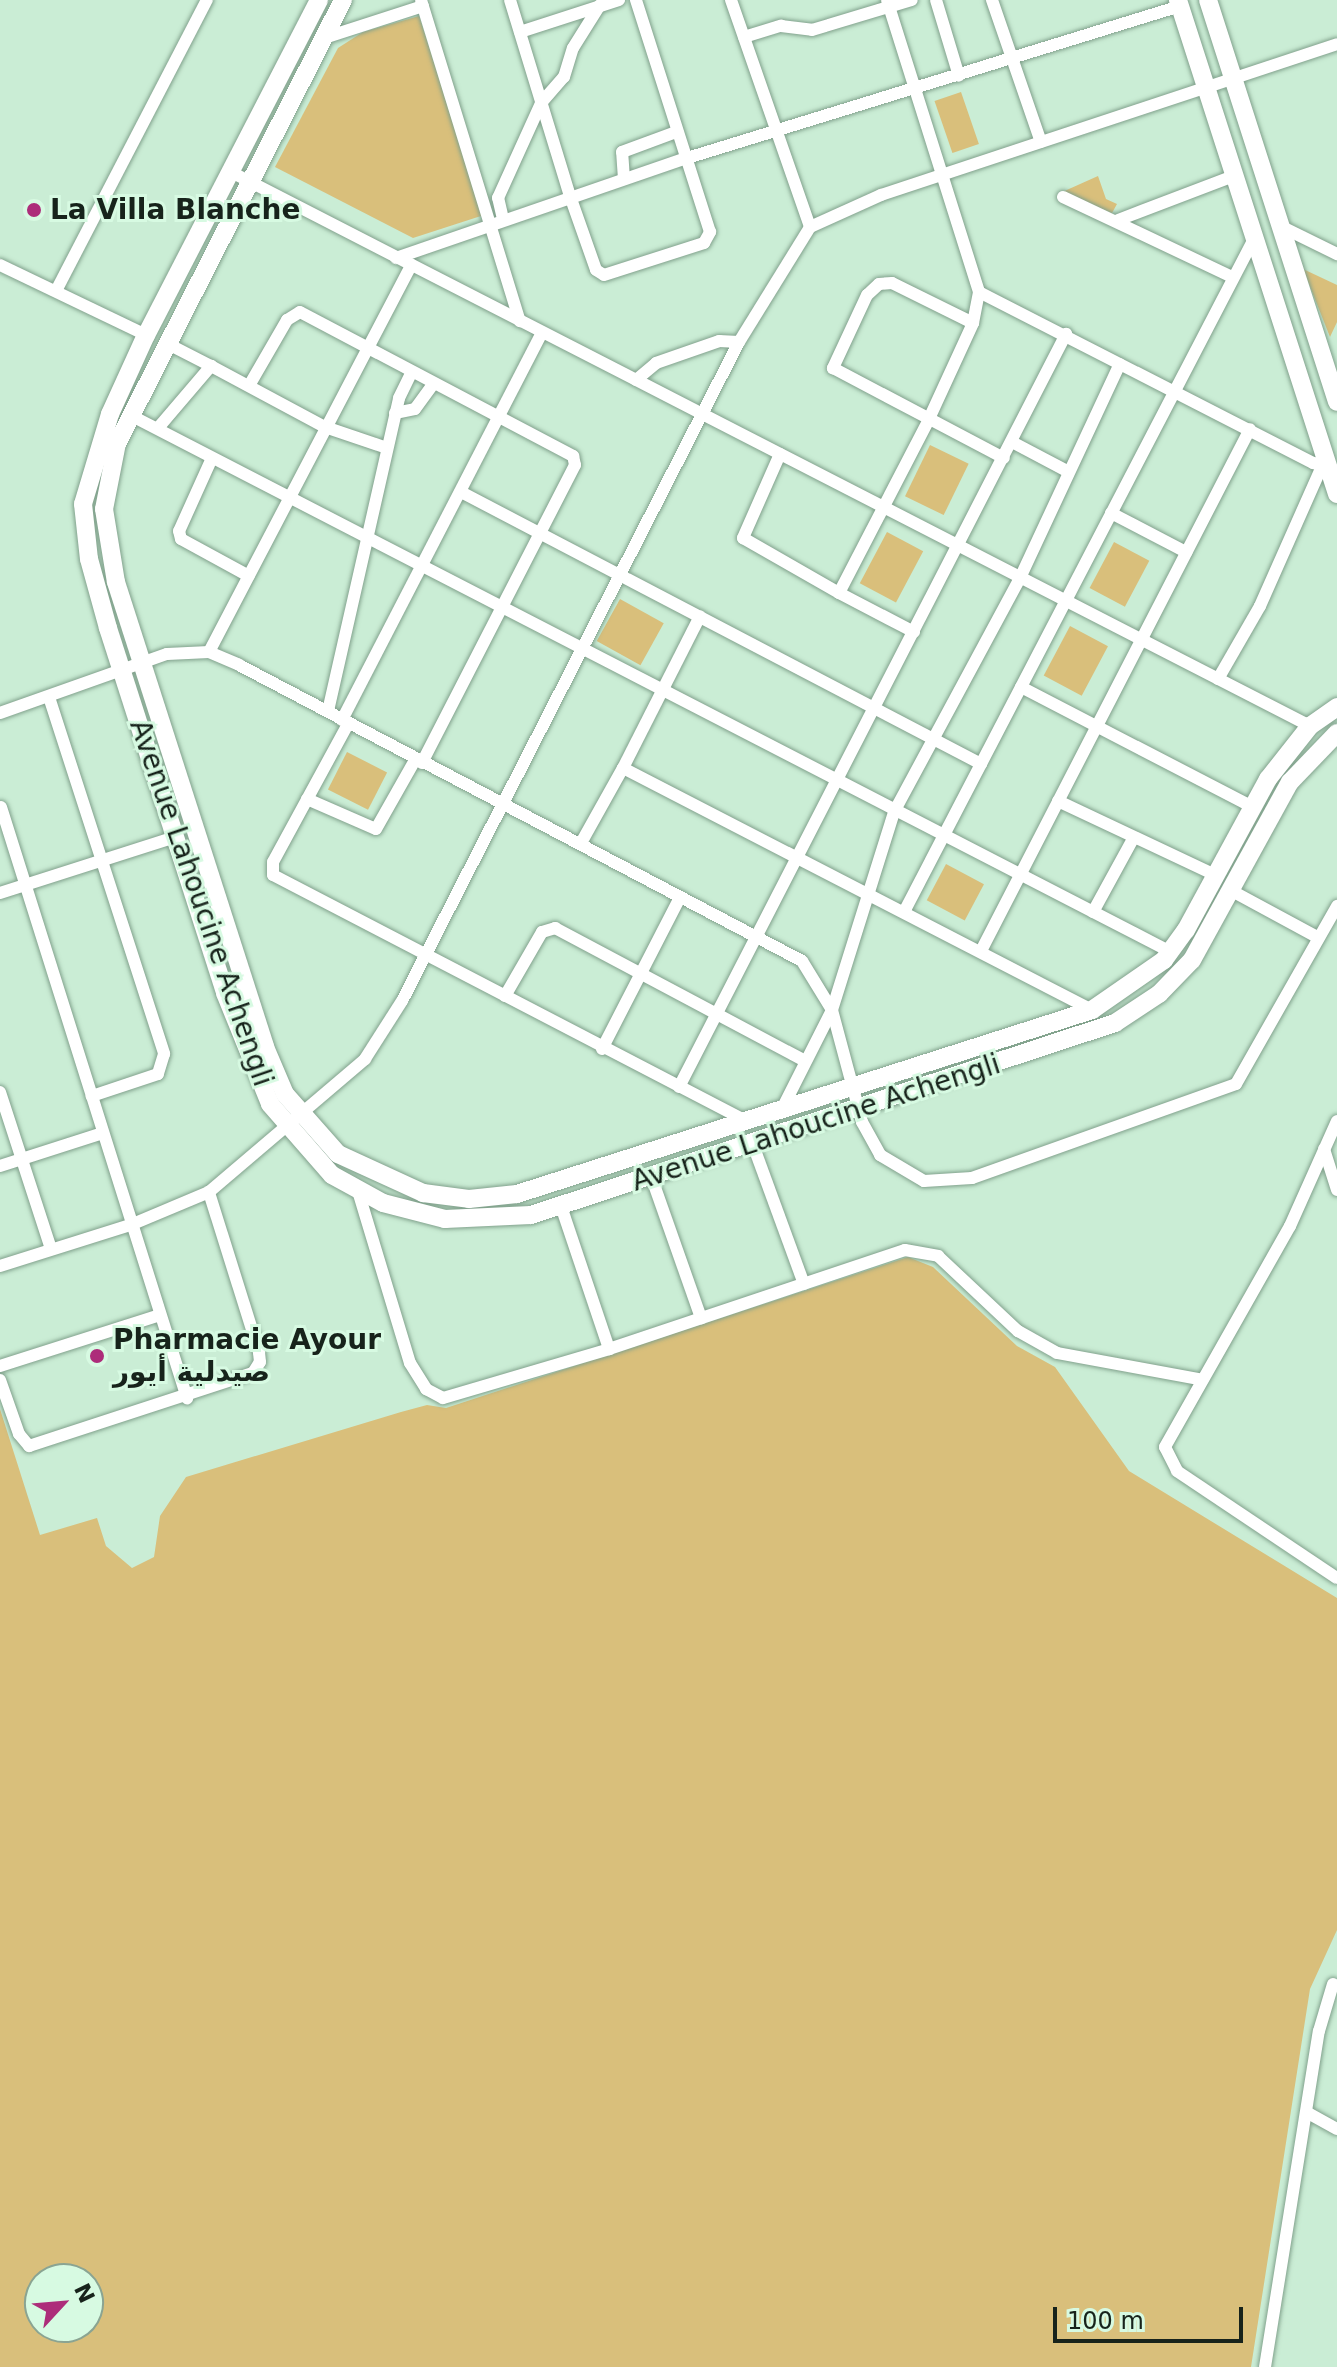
<!DOCTYPE html>
<meta charset="utf-8">
<style>
body{margin:0}
#map{position:relative;width:1337px;height:2367px;overflow:hidden;background:#caedd5;font-family:"DejaVu Sans",Vazirmatn,sans-serif}
div>[style]{position:absolute}
.green>*{inset:0;background:#d9bf7b;transform-origin:0 0}
.roads{filter:drop-shadow(0 0 2px #81a18c) drop-shadow(0 0 2px #81a18c)}
.street>*{height:12px;margin:-6px;padding:0 6px;transform-origin:6px;border-radius:6px;background:#fff}
.secondary>*{height:18px;margin:-9px;padding:0 9px;transform-origin:9px;border-radius:9px;background:#fff}
.dots>*{width:22px;height:22px;translate:-50% -50%;box-sizing:border-box;border:4px solid #d7fae2;border-radius:50%}
span{translate:-50% -50%;white-space:nowrap;text-align:center;line-height:1.15;-webkit-text-stroke:6px #d7fae2;paint-order:stroke}
.poi-label{font-size:28px;color:#17231b;font-weight:700}
.left{translate:0 -50%;text-align:left}
.street-label{font-size:28px;color:#17231b}
.north{position:absolute;left:24px;top:2263px;width:80px;height:80px;box-sizing:border-box;background:#d7fae2;border:2px solid #8aa492;border-radius:50%;rotate:64deg;font-size:22px;font-weight:700;line-height:32px;text-align:center;color:#17231b}
.north::after{content:'';display:block;margin:auto;width:28px;height:36px;background:#ad2d7a;clip-path:polygon(50% 0,100% 100%,50% 72%,0 100%)}
.scale{position:absolute;left:1053px;top:2307px;width:190px;height:36px;box-sizing:border-box;border:4px solid #17231b;border-top:0;padding-left:10px;font-size:24px;line-height:28px;white-space:nowrap;color:#17231b;-webkit-text-stroke:6px #d7fae2;paint-order:stroke}
</style>
<div id="map">
<div class="green">
<div style="clip-path:polygon(419px 16px,484px 215px,413px 238px,275px 167px,338px 48px,363px 32px)"></div>
<div style="left:961px;top:92px;width:55px;height:28px;rotate:71deg"></div>
<div style="clip-path:polygon(1098px 176px,1106px 199px,1117px 204px,1112px 213px,1060px 193px)"></div>
<div style="clip-path:polygon(1303px 269px,1337px 285px,1337px 322px,1330px 337px)"></div>
<div style="left:930px;top:445px;width:43px;height:57px;rotate:26deg"></div>
<div style="left:887px;top:532px;width:41px;height:58px;rotate:28deg"></div>
<div style="left:1114px;top:542px;width:40px;height:52px;rotate:28deg"></div>
<div style="left:620px;top:599px;width:50px;height:48px;rotate:29deg"></div>
<div style="left:1070px;top:626px;width:43px;height:56px;rotate:28deg"></div>
<div style="left:347px;top:752px;width:45px;height:42px;rotate:27deg"></div>
<div style="left:946px;top:864px;width:43px;height:41px;rotate:28deg"></div>
<div style="clip-path:polygon(evenodd,908px 1257px,933px 1267px,1017px 1346px,1055px 1367px,1129px 1471px,1337px 1598px,1337px 1930px,1310px 1989px,1251px 2367px,0 2367px,0 1409px,40px 1535px,97px 1518px,106px 1546px,132px 1568px,154px 1557px,160px 1516px,186px 1477px,401px 1412px,427px 1405px,446px 1408px,908px 1257px,40px 2279px,88px 2279px,88px 2327px,40px 2327px,40px 2279px)"></div>
</div>
<div class="roads">
<div class="street">
<div style="left:421px;top:0;width:336px;rotate:72.9deg"></div>
<div style="left:510px;top:0;width:205px;rotate:73deg"></div>
<div style="left:570px;top:196px;width:78px;rotate:70.6deg"></div>
<div style="left:596px;top:270px;width:9px;rotate:32deg"></div>
<div style="left:604px;top:275px;width:105px;rotate:-17.7deg"></div>
<div style="left:704px;top:243px;width:13px;rotate:-61deg"></div>
<div style="left:710px;top:232px;width:244px;rotate:-107.7deg"></div>
<div style="left:731px;top:0;width:240px;rotate:70.8deg"></div>
<div style="left:887px;top:0;width:306px;rotate:72.5deg"></div>
<div style="left:979px;top:292px;width:375px;rotate:27.1deg"></div>
<div style="left:1313px;top:463px;width:15px;rotate:11deg"></div>
<div style="left:936px;top:0;width:79px;rotate:73.2deg"></div>
<div style="left:992px;top:0;width:150px;rotate:71deg"></div>
<div style="left:520px;top:32px;width:104px;rotate:-17.9deg"></div>
<div style="left:744px;top:37px;width:39px;rotate:-17deg"></div>
<div style="left:781px;top:26px;width:31px;rotate:7deg"></div>
<div style="left:812px;top:30px;width:104px;rotate:-16.7deg"></div>
<div style="left:324px;top:38px;width:104px;rotate:-17.9deg"></div>
<div style="left:233px;top:173px;width:1211px;rotate:27.18deg"></div>
<div style="left:624px;top:179px;width:27px;rotate:-94deg"></div>
<div style="left:622px;top:152px;width:58px;rotate:-20.3deg"></div>
<div style="left:1063px;top:197px;width:185px;rotate:25.3deg"></div>
<div style="left:503px;top:219px;width:22px;rotate:-103deg"></div>
<div style="left:498px;top:198px;width:104px;rotate:-65.6deg"></div>
<div style="left:541px;top:103px;width:35px;rotate:-49deg"></div>
<div style="left:564px;top:77px;width:30px;rotate:-73deg"></div>
<div style="left:573px;top:48px;width:51px;rotate:-57.9deg"></div>
<div style="left:1118px;top:220px;width:124px;rotate:-20.8deg"></div>
<div style="left:1280px;top:226px;width:64px;rotate:26.2deg"></div>
<div style="left:396px;top:258px;width:305px;rotate:-19deg"></div>
<div style="left:684px;top:159px;width:519px;rotate:-17.14deg"></div>
<div style="left:0;top:265px;width:162px;rotate:25.6deg"></div>
<div style="left:56px;top:291px;width:328px;rotate:-62.6deg"></div>
<div style="left:973px;top:323px;width:90px;rotate:-153.7deg"></div>
<div style="left:892px;top:283px;width:13px;rotate:176deg"></div>
<div style="left:879px;top:284px;width:16px;rotate:137deg"></div>
<div style="left:867px;top:295px;width:81px;rotate:115deg"></div>
<div style="left:833px;top:368px;width:193px;rotate:27.8deg"></div>
<div style="left:211px;top:366px;width:129px;rotate:28.2deg"></div>
<div style="left:325px;top:427px;width:65px;rotate:18.7deg"></div>
<div style="left:636px;top:380px;width:26px;rotate:-40deg"></div>
<div style="left:656px;top:363px;width:67px;rotate:-19.2deg"></div>
<div style="left:719px;top:341px;width:20px;rotate:3deg"></div>
<div style="left:250px;top:384px;width:74px;rotate:-60deg"></div>
<div style="left:287px;top:320px;width:15px;rotate:-32deg"></div>
<div style="left:300px;top:312px;width:309px;rotate:27.8deg"></div>
<div style="left:573px;top:456px;width:9px;rotate:77deg"></div>
<div style="left:575px;top:465px;width:335px;rotate:117.2deg"></div>
<div style="left:395px;top:413px;width:20px;rotate:-11deg"></div>
<div style="left:415px;top:409px;width:31px;rotate:-54deg"></div>
<div style="left:130px;top:415px;width:1169px;rotate:27.29deg"></div>
<div style="left:158px;top:428px;width:82px;rotate:-49.5deg"></div>
<div style="left:211px;top:366px;width:51px;rotate:-152.9deg"></div>
<div style="left:1012px;top:442px;width:64px;rotate:27.8deg"></div>
<div style="left:780px;top:454px;width:92px;rotate:113.8deg"></div>
<div style="left:743px;top:538px;width:111px;rotate:29.8deg"></div>
<div style="left:212px;top:458px;width:80px;rotate:114.3deg"></div>
<div style="left:179px;top:531px;width:8px;rotate:76deg"></div>
<div style="left:181px;top:539px;width:77px;rotate:28.6deg"></div>
<div style="left:461px;top:492px;width:587px;rotate:27.61deg"></div>
<div style="left:1111px;top:513px;width:85px;rotate:27.5deg"></div>
<div style="left:914px;top:632px;width:85px;rotate:-152.5deg"></div>
<div style="left:839px;top:593px;width:194px;rotate:-62.6deg"></div>
<div style="left:928px;top:421px;width:108px;rotate:-65.3deg"></div>
<div style="left:973px;top:323px;width:32px;rotate:-79deg"></div>
<div style="left:209px;top:652px;width:437px;rotate:-62.4deg"></div>
<div style="left:1218px;top:679px;width:84px;rotate:-60.1deg"></div>
<div style="left:1260px;top:606px;width:153px;rotate:-66.1deg"></div>
<div style="left:1021px;top:687px;width:259px;rotate:27.4deg"></div>
<div style="left:49px;top:697px;width:375px;rotate:72.1deg"></div>
<div style="left:164px;top:1054px;width:21px;rotate:107deg"></div>
<div style="left:158px;top:1074px;width:70px;rotate:161.6deg"></div>
<div style="left:328px;top:711px;width:321px;rotate:-77.2deg"></div>
<div style="left:399px;top:398px;width:28px;rotate:-64deg"></div>
<div style="left:0;top:713px;width:177px;rotate:-19.5deg"></div>
<div style="left:167px;top:654px;width:42px;rotate:-2.7deg"></div>
<div style="left:209px;top:652px;width:33px;rotate:23deg"></div>
<div style="left:239px;top:665px;width:636px;rotate:27.73deg"></div>
<div style="left:802px;top:961px;width:57px;rotate:58.5deg"></div>
<div style="left:832px;top:1010px;width:116px;rotate:75deg"></div>
<div style="left:862px;top:1122px;width:38px;rotate:61deg"></div>
<div style="left:880px;top:1155px;width:51px;rotate:30.6deg"></div>
<div style="left:924px;top:1181px;width:48px;rotate:-3.6deg"></div>
<div style="left:972px;top:1178px;width:280px;rotate:-19.6deg"></div>
<div style="left:1236px;top:1084px;width:205px;rotate:-60.4deg"></div>
<div style="left:342px;top:720px;width:436px;rotate:-62.7deg"></div>
<div style="left:348px;top:724px;width:157px;rotate:118.5deg"></div>
<div style="left:273px;top:862px;width:13px;rotate:90deg"></div>
<div style="left:273px;top:875px;width:535px;rotate:27.47deg"></div>
<div style="left:623px;top:768px;width:170px;rotate:-63.1deg"></div>
<div style="left:307px;top:799px;width:75px;rotate:23.5deg"></div>
<div style="left:376px;top:829px;width:79px;rotate:-60.5deg"></div>
<div style="left:1058px;top:801px;width:174px;rotate:25.2deg"></div>
<div style="left:1px;top:807px;width:620px;rotate:72.53deg"></div>
<div style="left:581px;top:843px;width:86px;rotate:-60.8deg"></div>
<div style="left:623px;top:768px;width:528px;rotate:27.29deg"></div>
<div style="left:1232px;top:891px;width:97px;rotate:28.4deg"></div>
<div style="left:0;top:893px;width:184px;rotate:-17.7deg"></div>
<div style="left:904px;top:912px;width:761px;rotate:-62.53deg"></div>
<div style="left:1093px;top:912px;width:85px;rotate:-61.3deg"></div>
<div style="left:981px;top:951px;width:587px;rotate:-62.74deg"></div>
<div style="left:505px;top:996px;width:74px;rotate:-60deg"></div>
<div style="left:542px;top:932px;width:14px;rotate:-17deg"></div>
<div style="left:555px;top:928px;width:281px;rotate:28deg"></div>
<div style="left:602px;top:1049px;width:171px;rotate:-62.8deg"></div>
<div style="left:679px;top:1087px;width:847px;rotate:-62.8deg"></div>
<div style="left:0;top:1092px;width:165px;rotate:72deg"></div>
<div style="left:782px;top:1109px;width:111px;rotate:-63.2deg"></div>
<div style="left:832px;top:1010px;width:207px;rotate:-72.6deg"></div>
<div style="left:894px;top:812px;width:266px;rotate:-61.7deg"></div>
<div style="left:1020px;top:578px;width:236px;rotate:-65deg"></div>
<div style="left:1337px;top:1121px;width:115px;rotate:114.1deg"></div>
<div style="left:1290px;top:1226px;width:254px;rotate:119.5deg"></div>
<div style="left:1165px;top:1447px;width:27px;rotate:63deg"></div>
<div style="left:1177px;top:1471px;width:192px;rotate:33.8deg"></div>
<div style="left:752px;top:1142px;width:151px;rotate:69.9deg"></div>
<div style="left:1324px;top:1149px;width:43px;rotate:72.4deg"></div>
<div style="left:0;top:1166px;width:108px;rotate:-17.8deg"></div>
<div style="left:651px;top:1176px;width:151px;rotate:70.6deg"></div>
<div style="left:358px;top:1191px;width:180px;rotate:73.2deg"></div>
<div style="left:410px;top:1363px;width:31px;rotate:58deg"></div>
<div style="left:426px;top:1389px;width:19px;rotate:28deg"></div>
<div style="left:443px;top:1398px;width:173px;rotate:-16.4deg"></div>
<div style="left:609px;top:1349px;width:312px;rotate:-18.5deg"></div>
<div style="left:905px;top:1250px;width:34px;rotate:10deg"></div>
<div style="left:938px;top:1256px;width:110px;rotate:43.2deg"></div>
<div style="left:1018px;top:1331px;width:45px;rotate:29.4deg"></div>
<div style="left:1057px;top:1353px;width:144px;rotate:10.4deg"></div>
<div style="left:561px;top:1206px;width:151px;rotate:71.4deg"></div>
<div style="left:0;top:1266px;width:139px;rotate:-17.5deg"></div>
<div style="left:133px;top:1224px;width:82px;rotate:-22.8deg"></div>
<div style="left:209px;top:1192px;width:205px;rotate:-40.4deg"></div>
<div style="left:365px;top:1059px;width:69px;rotate:-57.5deg"></div>
<div style="left:402px;top:1001px;width:740px;rotate:-62.92deg"></div>
<div style="left:739px;top:342px;width:135px;rotate:-58.3deg"></div>
<div style="left:810px;top:227px;width:78px;rotate:-24.3deg"></div>
<div style="left:881px;top:195px;width:480px;rotate:-18.3deg"></div>
<div style="left:0;top:1366px;width:168px;rotate:-17.7deg"></div>
<div style="left:0;top:1380px;width:57px;rotate:70.6deg"></div>
<div style="left:19px;top:1434px;width:16px;rotate:50deg"></div>
<div style="left:29px;top:1446px;width:236px;rotate:-18.1deg"></div>
<div style="left:253px;top:1373px;width:13px;rotate:-58deg"></div>
<div style="left:260px;top:1362px;width:10px;rotate:-96deg"></div>
<div style="left:259px;top:1352px;width:168px;rotate:-107.4deg"></div>
<div style="left:1308px;top:2113px;width:33px;rotate:29deg"></div>
<div style="left:1265px;top:2367px;width:340px;rotate:-80.9deg"></div>
<div style="left:1319px;top:2031px;width:49px;rotate:-73.4deg"></div>
</div>
<div class="secondary">
<div style="left:319px;top:0;width:377px;rotate:117.3deg"></div>
<div style="left:146px;top:335px;width:87px;rotate:114.5deg"></div>
<div style="left:110px;top:414px;width:94px;rotate:106.7deg"></div>
<div style="left:83px;top:504px;width:55px;rotate:83.8deg"></div>
<div style="left:89px;top:559px;width:72px;rotate:74.6deg"></div>
<div style="left:108px;top:628px;width:383px;rotate:72.2deg"></div>
<div style="left:225px;top:993px;width:120px;rotate:67.9deg"></div>
<div style="left:270px;top:1104px;width:94px;rotate:48.9deg"></div>
<div style="left:332px;top:1175px;width:58px;rotate:28.8deg"></div>
<div style="left:383px;top:1203px;width:64px;rotate:14.5deg"></div>
<div style="left:445px;top:1219px;width:86px;rotate:-2.7deg"></div>
<div style="left:531px;top:1215px;width:615px;rotate:-18.2deg"></div>
<div style="left:1115px;top:1023px;width:53px;rotate:-33.4deg"></div>
<div style="left:1159px;top:994px;width:47px;rotate:-45.9deg"></div>
<div style="left:1192px;top:960px;width:203px;rotate:-61.2deg"></div>
<div style="left:1290px;top:782px;width:68px;rotate:-46.2deg"></div>
<div style="left:343px;top:0;width:497px;rotate:117deg"></div>
<div style="left:117px;top:443px;width:67px;rotate:101.1deg"></div>
<div style="left:104px;top:509px;width:74px;rotate:80.7deg"></div>
<div style="left:116px;top:582px;width:488px;rotate:72.2deg"></div>
<div style="left:265px;top:1047px;width:51px;rotate:66.9deg"></div>
<div style="left:285px;top:1094px;width:80px;rotate:48.5deg"></div>
<div style="left:338px;top:1154px;width:94px;rotate:24.6deg"></div>
<div style="left:423px;top:1193px;width:46px;rotate:7.4deg"></div>
<div style="left:469px;top:1199px;width:48px;rotate:-5.9deg"></div>
<div style="left:517px;top:1194px;width:604px;rotate:-17.74deg"></div>
<div style="left:1092px;top:1010px;width:88px;rotate:-34.8deg"></div>
<div style="left:1164px;top:960px;width:37px;rotate:-54deg"></div>
<div style="left:1186px;top:930px;width:172px;rotate:-61.5deg"></div>
<div style="left:1268px;top:779px;width:68px;rotate:-51.6deg"></div>
<div style="left:1310px;top:726px;width:33px;rotate:-35deg"></div>
<div style="left:1178px;top:0;width:519px;rotate:72.16deg"></div>
<div style="left:1208px;top:0;width:422px;rotate:72.2deg"></div>
</div>
</div>
<div class="dots">
<div style="left:34px;top:210px;background:#ad2d7a"></div>
<div style="left:97px;top:1356px;background:#ad2d7a"></div>
</div>
<div class="poi-label">
<span class="left" style="left:50px;top:210px">La Villa Blanche</span>
<span class="left" style="left:113px;top:1356px">Pharmacie Ayour<br>صيدلية أيور</span>
</div>
<div class="street-label">
<span style="left:201px;top:903px;rotate:71deg">Avenue Lahoucine Achengli</span>
<span style="left:816px;top:1123px;rotate:-18deg">Avenue Lahoucine Achengli</span>
</div>
<div class="north">N</div>
<div class="scale">100 m</div>
</div>
